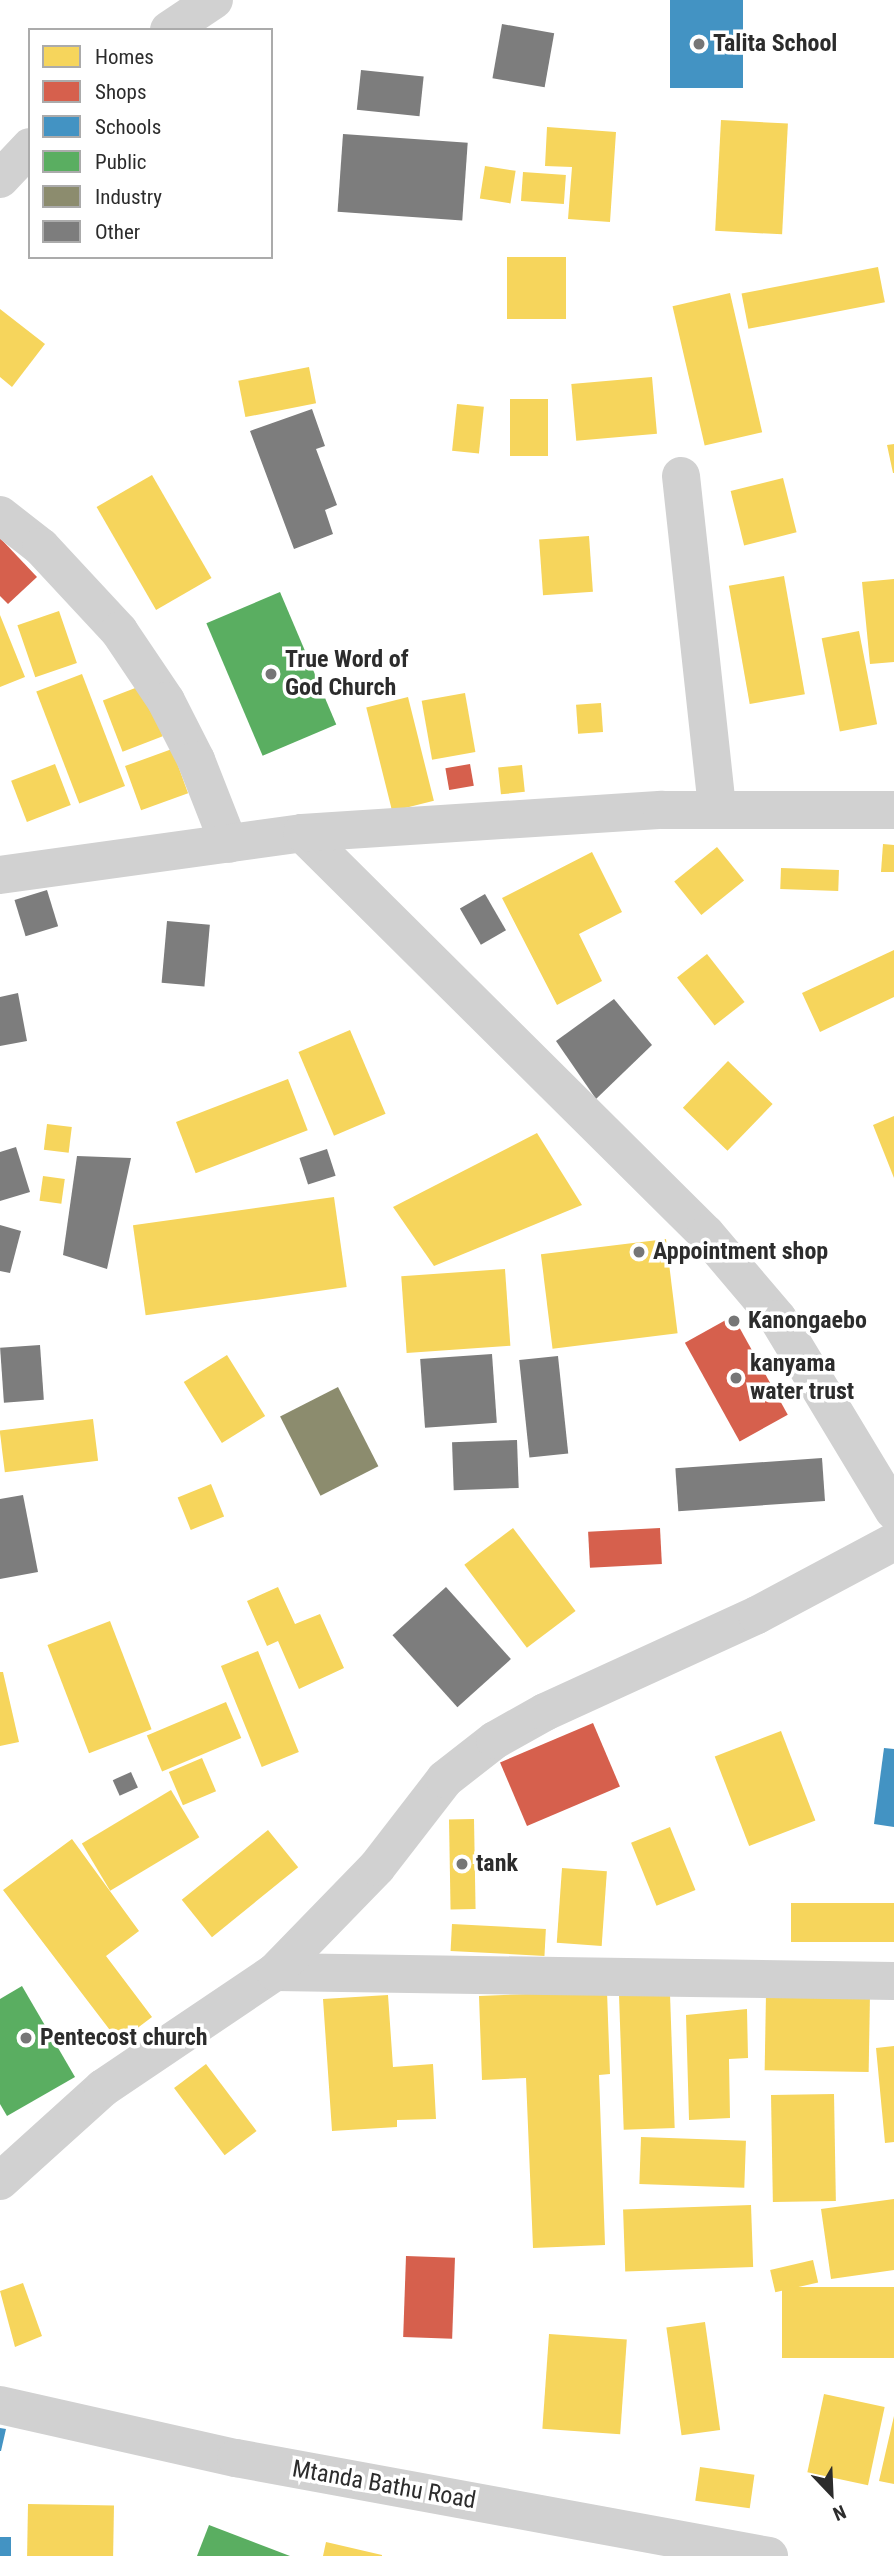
<!DOCTYPE html>
<style>
body{margin:0}
#map{position:relative;width:894px;height:2556px;overflow:hidden;background:#fff;font-family:"Roboto Condensed",sans-serif}
div>[style]{position:absolute}
.homes>*{inset:0;background:#f6d55c;transform-origin:0 0}
.shops>*{inset:0;background:#d6604d;transform-origin:0 0}
.schools>*{inset:0;background:#4393c3;transform-origin:0 0}
.public>*{inset:0;background:#5aae61;transform-origin:0 0}
.industry>*{inset:0;background:#8c8c6e;transform-origin:0 0}
.building>*{inset:0;background:#7d7d7d;transform-origin:0 0}
.minor>*{height:38px;margin:-19px;padding:0 19px;transform-origin:19px;border-radius:19px;background:#d1d1d1}
.dots>*{width:19px;height:19px;translate:-50% -50%;box-sizing:border-box;border:4px solid #fff;border-radius:50%}
span{translate:-50% -50%;white-space:nowrap;text-align:center;line-height:1.15;-webkit-text-stroke:7px #fff;paint-order:stroke}
.poi-label{font-size:24px;color:#2c2c2c;font-weight:700}
.left{translate:0 -50%;text-align:left}
.street-label{font-size:24px;color:#2c2c2c}
.legend{position:absolute;left:28px;top:28px;width:245px;height:231px;box-sizing:border-box;background:#fff;border:2px solid #ababab;margin:0;padding:9px 12px;list-style:none;font-size:21px;color:#2c2c2c}
.legend li{display:flex;align-items:center;gap:14px;height:35px}
.legend b{width:35px;border:2px solid #ababab}
.north{position:absolute;left:796px;top:2458px;width:70px;height:70px;-webkit-text-stroke:5px #fff;paint-order:stroke;rotate:157deg;font-size:19px;font-weight:700;line-height:28px;text-align:center;color:#2c2c2c}
.north::after{content:'';display:block;margin:auto;width:24px;height:32px;background:#2c2c2c;clip-path:polygon(50% 0,100% 100%,50% 72%,0 100%)}
</style>
<div id="map">
<div class="homes">
<div style="left:721px;top:120px;width:67px;height:111px;rotate:3deg"></div>
<div style="clip-path:polygon(547px 127px,616px 132px,610px 222px,568px 219px,572px 167px,545px 166px)"></div>
<div style="left:485px;top:166px;width:31px;height:33px;rotate:9deg"></div>
<div style="left:523px;top:172px;width:43px;height:29px;rotate:4deg"></div>
<div style="left:507px;top:257px;width:59px;height:62px"></div>
<div style="left:878px;top:267px;width:36px;height:139px;rotate:79deg"></div>
<div style="left:730px;top:293px;width:143px;height:59px;rotate:77deg"></div>
<div style="clip-path:polygon(0 309px,45px 344px,12px 387px,0 377px)"></div>
<div style="left:309px;top:367px;width:37px;height:72px;rotate:79deg"></div>
<div style="left:652px;top:377px;width:57px;height:81px;rotate:85deg"></div>
<div style="left:548px;top:399px;width:57px;height:38px;rotate:90deg"></div>
<div style="left:457px;top:404px;width:27px;height:47px;rotate:6deg"></div>
<div style="clip-path:polygon(894px 444px,894px 473px,893px 473px,887px 445px)"></div>
<div style="left:152px;top:475px;width:119px;height:64px;rotate:60deg"></div>
<div style="left:783px;top:478px;width:56px;height:54px;rotate:76deg"></div>
<div style="left:589px;top:536px;width:56px;height:50px;rotate:86deg"></div>
<div style="left:784px;top:576px;width:120px;height:56px;rotate:80deg"></div>
<div style="clip-path:polygon(894px 579px,894px 662px,870px 664px,862px 582px)"></div>
<div style="left:59px;top:611px;width:55px;height:44px;rotate:71deg"></div>
<div style="clip-path:polygon(0 615px,25px 677px,0 687px)"></div>
<div style="left:859px;top:631px;width:95px;height:38px;rotate:79deg"></div>
<div style="left:82px;top:674px;width:120px;height:49px;rotate:69deg"></div>
<div style="left:143px;top:685px;width:55px;height:43px;rotate:69deg"></div>
<div style="left:465px;top:693px;width:60px;height:44px;rotate:80deg"></div>
<div style="left:408px;top:697px;width:107px;height:43px;rotate:76deg"></div>
<div style="left:601px;top:703px;width:29px;height:25px;rotate:86deg"></div>
<div style="left:172px;top:749px;width:47px;height:50px;rotate:70deg"></div>
<div style="left:55px;top:764px;width:44px;height:47px;rotate:69deg"></div>
<div style="left:522px;top:765px;width:27px;height:24px;rotate:84deg"></div>
<div style="clip-path:polygon(883px 844px,894px 845px,894px 872px,881px 872px)"></div>
<div style="left:717px;top:847px;width:43px;height:55px;rotate:51deg"></div>
<div style="clip-path:polygon(592px 852px,622px 912px,579px 934px,602px 981px,557px 1005px,502px 898px)"></div>
<div style="left:781px;top:868px;width:58px;height:21px;rotate:2deg"></div>
<div style="clip-path:polygon(894px 950px,894px 997px,820px 1032px,802px 993px)"></div>
<div style="left:707px;top:954px;width:61px;height:38px;rotate:52deg"></div>
<div style="left:350px;top:1030px;width:91px;height:56px;rotate:67deg"></div>
<div style="left:728px;top:1061px;width:62px;height:65px;rotate:44deg"></div>
<div style="left:288px;top:1079px;width:55px;height:120px;rotate:69deg"></div>
<div style="clip-path:polygon(894px 1116px,894px 1178px,873px 1125px)"></div>
<div style="left:47px;top:1124px;width:25px;height:26px;rotate:7deg"></div>
<div style="clip-path:polygon(537px 1133px,582px 1205px,434px 1266px,393px 1207px)"></div>
<div style="left:43px;top:1176px;width:22px;height:25px;rotate:8deg"></div>
<div style="left:334px;top:1197px;width:91px;height:203px;rotate:82deg"></div>
<div style="left:666px;top:1239px;width:95px;height:126px;rotate:83deg"></div>
<div style="left:505px;top:1269px;width:77px;height:104px;rotate:86deg"></div>
<div style="left:227px;top:1355px;width:72px;height:51px;rotate:58deg"></div>
<div style="left:93px;top:1419px;width:42px;height:94px;rotate:83deg"></div>
<div style="left:211px;top:1484px;width:35px;height:36px;rotate:68deg"></div>
<div style="left:513px;top:1528px;width:104px;height:61px;rotate:53deg"></div>
<div style="clip-path:polygon(278px 1587px,295px 1624px,320px 1614px,344px 1668px,299px 1689px,278px 1641px,267px 1646px,247px 1601px)"></div>
<div style="left:110px;top:1621px;width:116px;height:67px;rotate:69deg"></div>
<div style="left:258px;top:1651px;width:109px;height:40px;rotate:68deg"></div>
<div style="clip-path:polygon(0 1672px,3px 1672px,19px 1742px,0 1746px)"></div>
<div style="left:226px;top:1702px;width:39px;height:86px;rotate:67deg"></div>
<div style="left:781px;top:1731px;width:96px;height:71px;rotate:69deg"></div>
<div style="left:202px;top:1758px;width:36px;height:36px;rotate:67deg"></div>
<div style="left:171px;top:1790px;width:55px;height:104px;rotate:59deg"></div>
<div style="left:474px;top:1819px;width:90px;height:25px;rotate:89deg"></div>
<div style="left:670px;top:1827px;width:68px;height:42px;rotate:68deg"></div>
<div style="left:268px;top:1830px;width:48px;height:111px;rotate:51deg"></div>
<div style="clip-path:polygon(72px 1839px,139px 1931px,106px 1956px,152px 2017px,119px 2042px,3px 1890px)"></div>
<div style="left:562px;top:1868px;width:45px;height:75px;rotate:4deg"></div>
<div style="left:894px;top:1903px;width:39px;height:103px;rotate:90deg"></div>
<div style="left:452px;top:1924px;width:94px;height:27px;rotate:3deg"></div>
<div style="clip-path:polygon(607px 1991px,610px 2074px,599px 2075px,605px 2245px,533px 2248px,526px 2078px,482px 2080px,479px 1996px)"></div>
<div style="left:670px;top:1994px;width:134px;height:51px;rotate:88deg"></div>
<div style="left:870px;top:1994px;width:78px;height:104px;rotate:91deg"></div>
<div style="clip-path:polygon(388px 1995px,393px 2067px,433px 2064px,436px 2119px,397px 2120px,397px 2127px,332px 2131px,323px 1999px)"></div>
<div style="clip-path:polygon(747px 2009px,748px 2058px,729px 2059px,730px 2118px,689px 2120px,686px 2015px)"></div>
<div style="clip-path:polygon(894px 2046px,894px 2142px,885px 2143px,876px 2048px)"></div>
<div style="left:206px;top:2064px;width:84px;height:40px;rotate:53deg"></div>
<div style="left:834px;top:2094px;width:107px;height:63px;rotate:89deg"></div>
<div style="left:641px;top:2137px;width:105px;height:47px;rotate:2deg"></div>
<div style="clip-path:polygon(894px 2199px,894px 2270px,831px 2279px,821px 2209px)"></div>
<div style="left:751px;top:2205px;width:62px;height:128px;rotate:88deg"></div>
<div style="left:813px;top:2260px;width:23px;height:44px;rotate:77deg"></div>
<div style="clip-path:polygon(23px 2283px,42px 2336px,15px 2347px,0 2291px)"></div>
<div style="left:894px;top:2287px;width:71px;height:112px;rotate:90deg"></div>
<div style="left:705px;top:2322px;width:109px;height:39px;rotate:82deg"></div>
<div style="left:549px;top:2334px;width:78px;height:95px;rotate:4deg"></div>
<div style="left:824px;top:2394px;width:62px;height:80px;rotate:12deg"></div>
<div style="clip-path:polygon(894px 2416px,894px 2484px,879px 2481px)"></div>
<div style="left:700px;top:2467px;width:55px;height:34px;rotate:8deg"></div>
<div style="left:28px;top:2504px;width:86px;height:52px;rotate:1deg"></div>
<div style="clip-path:polygon(326px 2542px,382px 2555px,382px 2556px,323px 2556px)"></div>
</div>
<div class="shops">
<div style="clip-path:polygon(0 538px,37px 577px,8px 604px,0 596px)"></div>
<div style="left:470px;top:764px;width:22px;height:25px;rotate:80deg"></div>
<div style="left:733px;top:1316px;width:113px;height:55px;rotate:61deg"></div>
<div style="left:660px;top:1528px;width:36px;height:72px;rotate:87deg"></div>
<div style="left:593px;top:1723px;width:69px;height:101px;rotate:67deg"></div>
<div style="left:406px;top:2256px;width:49px;height:81px;rotate:2deg"></div>
</div>
<div class="schools">
<div style="left:670px;top:0;width:73px;height:88px"></div>
<div style="clip-path:polygon(884px 1748px,894px 1749px,894px 1827px,874px 1824px)"></div>
<div style="clip-path:polygon(0 2428px,6px 2429px,1px 2451px,0 2451px)"></div>
<div style="left:0;top:2537px;width:11px;height:19px"></div>
</div>
<div class="public">
<div style="left:280px;top:592px;width:144px;height:80px;rotate:67deg"></div>
<div style="clip-path:polygon(22px 1986px,75px 2077px,7px 2116px,0 2104px,0 1999px)"></div>
<div style="clip-path:polygon(209px 2525px,290px 2556px,197px 2556px)"></div>
</div>
<div class="industry">
<div style="left:338px;top:1387px;width:89px;height:65px;rotate:63deg"></div>
</div>
<div class="building">
<div style="left:502px;top:24px;width:53px;height:55px;rotate:10deg"></div>
<div style="left:361px;top:70px;width:63px;height:40px;rotate:6deg"></div>
<div style="left:343px;top:134px;width:125px;height:78px;rotate:4deg"></div>
<div style="clip-path:polygon(312px 409px,325px 446px,316px 449px,337px 505px,325px 510px,333px 534px,294px 549px,250px 431px)"></div>
<div style="left:47px;top:890px;width:38px;height:34px;rotate:73deg"></div>
<div style="left:485px;top:894px;width:42px;height:29px;rotate:60deg"></div>
<div style="left:167px;top:921px;width:43px;height:62px;rotate:5deg"></div>
<div style="clip-path:polygon(18px 993px,27px 1041px,0 1046px,0 997px)"></div>
<div style="clip-path:polygon(614px 999px,652px 1045px,596px 1099px,556px 1041px)"></div>
<div style="clip-path:polygon(16px 1147px,30px 1192px,0 1201px,0 1152px)"></div>
<div style="left:327px;top:1149px;width:28px;height:29px;rotate:72deg"></div>
<div style="clip-path:polygon(77px 1156px,131px 1158px,107px 1269px,63px 1255px)"></div>
<div style="clip-path:polygon(0 1225px,21px 1231px,10px 1273px,0 1271px)"></div>
<div style="left:40px;top:1345px;width:55px;height:40px;rotate:86deg"></div>
<div style="left:492px;top:1354px;width:69px;height:72px;rotate:86deg"></div>
<div style="left:558px;top:1356px;width:98px;height:39px;rotate:84deg"></div>
<div style="left:517px;top:1440px;width:48px;height:65px;rotate:88deg"></div>
<div style="left:822px;top:1458px;width:43px;height:147px;rotate:86deg"></div>
<div style="clip-path:polygon(23px 1495px,38px 1572px,0 1579px,0 1499px)"></div>
<div style="left:446px;top:1587px;width:97px;height:72px;rotate:48deg"></div>
<div style="left:131px;top:1772px;width:17px;height:20px;rotate:66deg"></div>
</div>
<div class="minor">
<div style="left:169px;top:30px;width:54px;rotate:-33.7deg"></div>
<div style="left:0;top:179px;width:44px;rotate:-46.8deg"></div>
<div style="left:681px;top:476px;width:336px;rotate:83.8deg"></div>
<div style="left:0;top:515px;width:52px;rotate:38deg"></div>
<div style="left:41px;top:547px;width:115px;rotate:47.1deg"></div>
<div style="left:119px;top:631px;width:84px;rotate:56.1deg"></div>
<div style="left:166px;top:701px;width:66px;rotate:63deg"></div>
<div style="left:196px;top:760px;width:90px;rotate:68.6deg"></div>
<div style="left:302px;top:833px;width:569px;rotate:44.79deg"></div>
<div style="left:706px;top:1234px;width:111px;rotate:49.7deg"></div>
<div style="left:778px;top:1319px;width:224px;rotate:58.9deg"></div>
<div style="left:0;top:875px;width:305px;rotate:-7.9deg"></div>
<div style="left:302px;top:833px;width:361px;rotate:-3.7deg"></div>
<div style="left:662px;top:810px;width:232px"></div>
<div style="left:275px;top:1972px;width:619px;rotate:0.83deg"></div>
<div style="left:0;top:2181px;width:139px;rotate:-42.1deg"></div>
<div style="left:103px;top:2088px;width:207px;rotate:-34deg"></div>
<div style="left:275px;top:1972px;width:146px;rotate:-45.8deg"></div>
<div style="left:377px;top:1867px;width:111px;rotate:-52.3deg"></div>
<div style="left:445px;top:1779px;width:63px;rotate:-38deg"></div>
<div style="left:495px;top:1740px;width:57px;rotate:-29.2deg"></div>
<div style="left:545px;top:1712px;width:233px;rotate:-24.6deg"></div>
<div style="left:757px;top:1615px;width:155px;rotate:-28.1deg"></div>
<div style="left:0;top:2405px;width:242px;rotate:12.7deg"></div>
<div style="left:236px;top:2458px;width:542px;rotate:10.42deg"></div>
</div>
<div class="dots">
<div style="left:699px;top:44px;background:#767676"></div>
<div style="left:271px;top:674px;background:#767676"></div>
<div style="left:639px;top:1252px;background:#767676"></div>
<div style="left:734px;top:1321px;background:#767676"></div>
<div style="left:736px;top:1378px;background:#767676"></div>
<div style="left:462px;top:1864px;background:#767676"></div>
<div style="left:26px;top:2038px;background:#767676"></div>
</div>
<div class="poi-label">
<span class="left" style="left:713px;top:44px">Talita School</span>
<span class="left" style="left:285px;top:674px">True Word of<br>God Church</span>
<span class="left" style="left:653px;top:1252px">Appointment shop</span>
<span class="left" style="left:748px;top:1321px">Kanongaebo</span>
<span class="left" style="left:750px;top:1378px">kanyama<br>water trust</span>
<span class="left" style="left:476px;top:1864px">tank</span>
<span class="left" style="left:40px;top:2038px">Pentecost church</span>
</div>
<div class="street-label">
<span style="left:384px;top:2485px;rotate:10deg">Mtanda Bathu Road</span>
</div>
<ul class="legend">
<li><b style="height:19px;background:#f6d55c"></b>Homes</li>
<li><b style="height:19px;background:#d6604d"></b>Shops</li>
<li><b style="height:19px;background:#4393c3"></b>Schools</li>
<li><b style="height:19px;background:#5aae61"></b>Public</li>
<li><b style="height:19px;background:#8c8c6e"></b>Industry</li>
<li><b style="height:19px;background:#7d7d7d"></b>Other</li>
</ul>
<div class="north">N</div>
</div>
